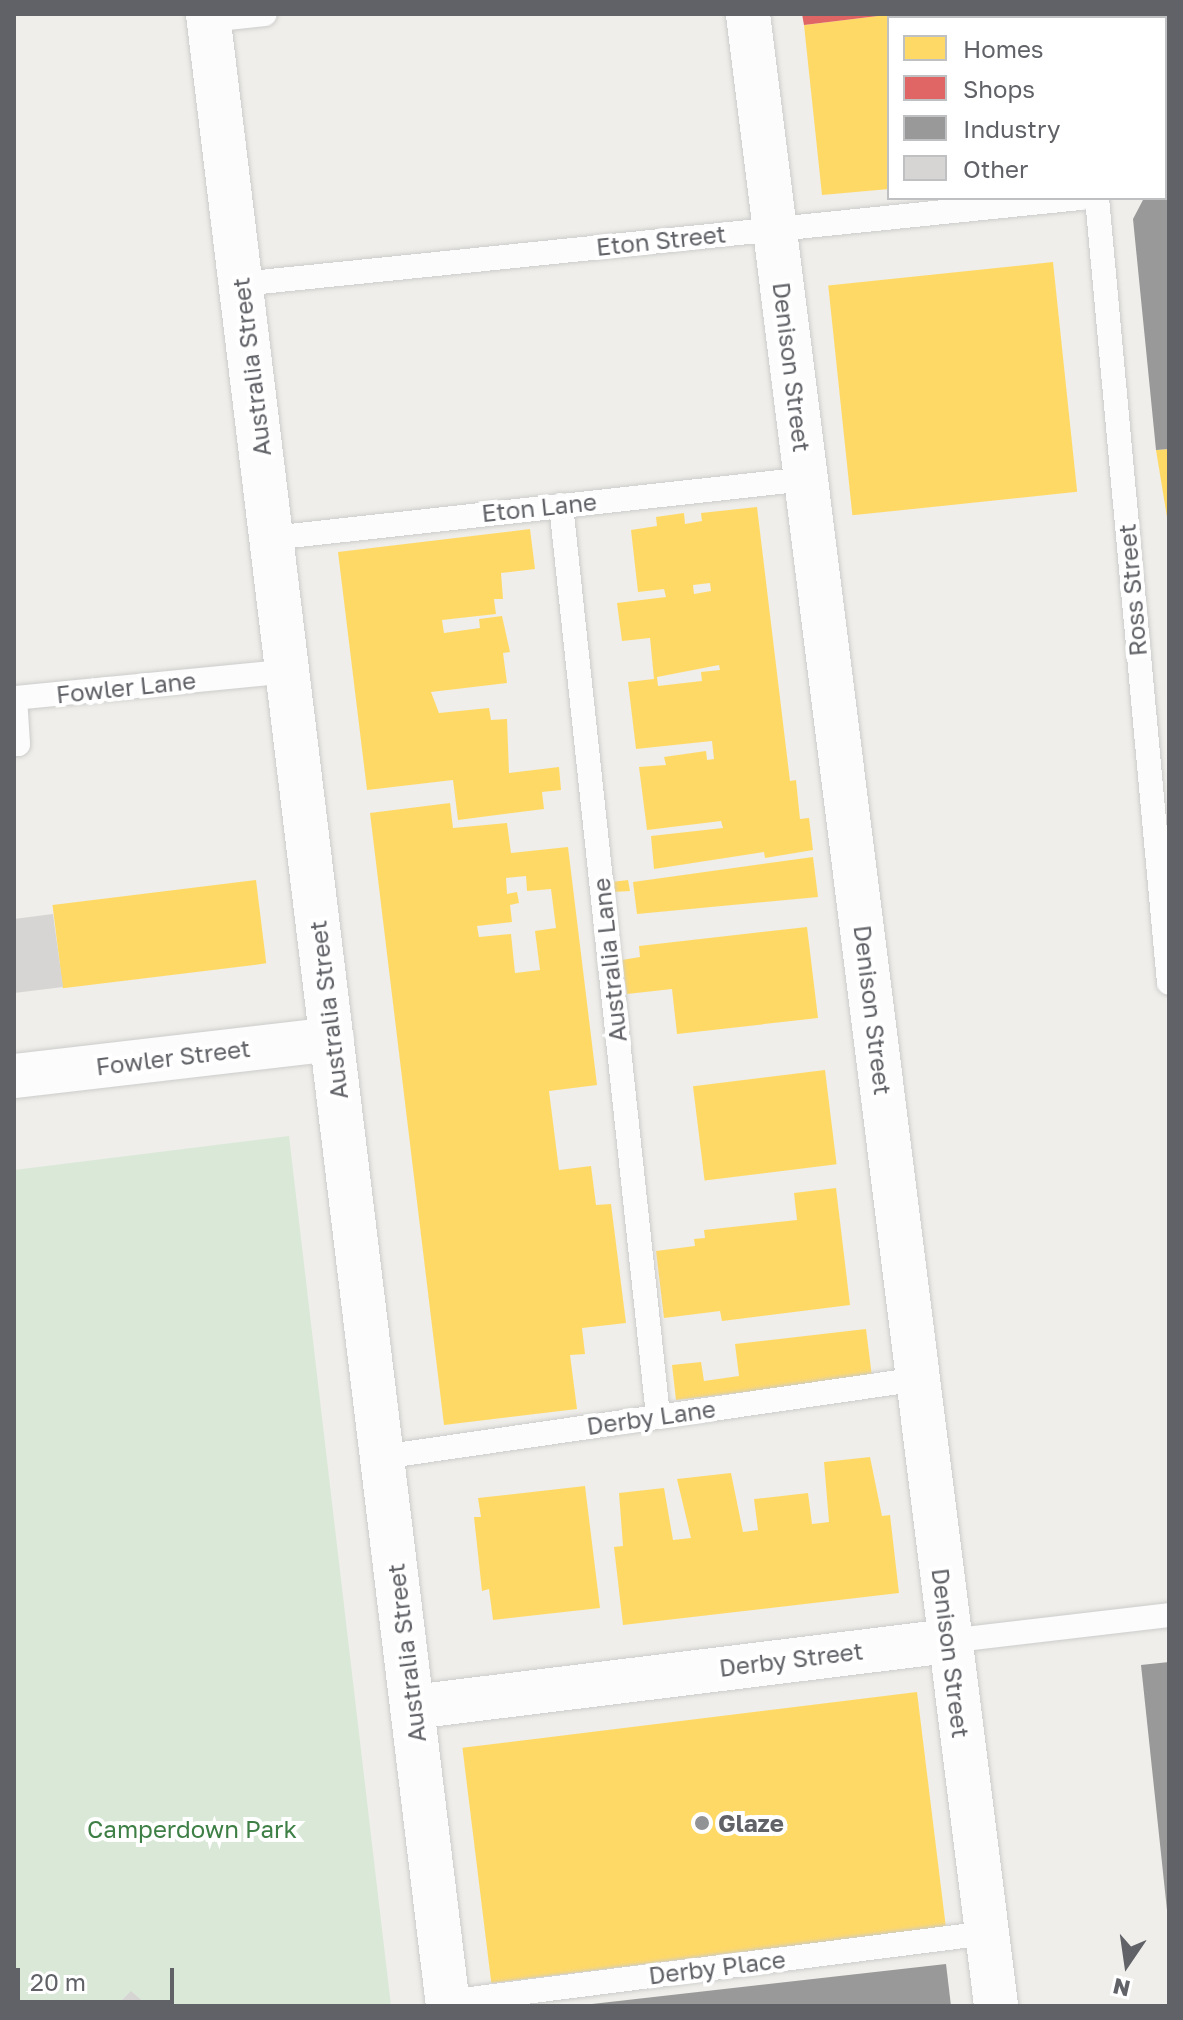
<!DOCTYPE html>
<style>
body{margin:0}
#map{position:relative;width:1183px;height:2020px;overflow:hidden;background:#efeeea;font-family:"Golos Text",sans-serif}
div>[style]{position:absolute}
.green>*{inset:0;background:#dae8d8}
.homes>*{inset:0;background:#ffd966;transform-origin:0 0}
.shops>*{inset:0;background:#e06666}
.industry>*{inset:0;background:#999}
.building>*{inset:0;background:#d6d5d3}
.roads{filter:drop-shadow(0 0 2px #cccccb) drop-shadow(0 0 2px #cccccb)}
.service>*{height:24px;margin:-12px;padding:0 12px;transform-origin:12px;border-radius:12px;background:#fdfcfc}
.minor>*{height:44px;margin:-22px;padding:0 22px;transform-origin:22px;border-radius:22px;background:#fdfcfc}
.dots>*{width:22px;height:22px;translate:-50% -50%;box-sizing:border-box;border:4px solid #fff;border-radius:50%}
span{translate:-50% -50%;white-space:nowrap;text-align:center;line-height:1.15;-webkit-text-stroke:8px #fff;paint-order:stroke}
.street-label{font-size:24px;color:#606267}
.poi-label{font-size:24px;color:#606267;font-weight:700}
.left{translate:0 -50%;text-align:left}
.park-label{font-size:24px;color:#3e7f46}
.frame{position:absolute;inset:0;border:16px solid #606267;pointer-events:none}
.legend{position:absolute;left:887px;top:16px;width:280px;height:184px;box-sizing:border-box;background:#fff;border:2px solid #bfc0c2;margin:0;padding:10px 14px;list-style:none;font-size:24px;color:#606267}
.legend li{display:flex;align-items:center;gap:16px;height:40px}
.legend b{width:40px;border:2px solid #bfc0c2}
.north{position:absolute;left:1087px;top:1924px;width:80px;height:80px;-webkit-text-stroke:6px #fff;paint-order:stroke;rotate:193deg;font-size:22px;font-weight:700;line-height:32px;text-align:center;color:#606267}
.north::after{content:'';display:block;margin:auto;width:28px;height:36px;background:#606267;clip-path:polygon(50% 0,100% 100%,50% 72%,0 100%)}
.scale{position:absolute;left:16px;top:1968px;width:158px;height:36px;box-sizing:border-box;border:4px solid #606267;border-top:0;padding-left:10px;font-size:24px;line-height:28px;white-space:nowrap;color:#606267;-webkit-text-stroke:6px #fff;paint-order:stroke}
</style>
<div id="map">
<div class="green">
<div style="clip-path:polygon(289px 1136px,391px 2006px,14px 2006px,14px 1170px)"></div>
</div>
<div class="homes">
<div style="clip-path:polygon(894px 14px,1002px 18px,889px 18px,889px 189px,822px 195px,804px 25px)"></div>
<div style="left:1053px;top:262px;width:231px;height:226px;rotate:84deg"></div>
<div style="clip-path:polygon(1169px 449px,1169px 517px,1167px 517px,1156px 450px)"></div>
<div style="clip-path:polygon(evenodd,757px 507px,790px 781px,796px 780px,800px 819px,809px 818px,813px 850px,765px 858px,764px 852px,654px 869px,651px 836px,723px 828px,721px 821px,647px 830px,639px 767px,666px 765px,664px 757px,706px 751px,707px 760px,714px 759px,712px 741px,636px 749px,628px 682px,654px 679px,650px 638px,622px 641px,617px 603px,666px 597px,664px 589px,638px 592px,631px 530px,657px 526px,656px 517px,684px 513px,685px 524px,702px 521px,701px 513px,757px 507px,710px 583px,711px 591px,694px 594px,693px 585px,710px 583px,757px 507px,719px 665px,720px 670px,701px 672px,702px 681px,658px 686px,657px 677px,719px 665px)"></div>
<div style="clip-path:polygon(530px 529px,535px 569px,501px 573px,503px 599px,494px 599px,496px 614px,442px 620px,444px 633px,480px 628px,479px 619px,502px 616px,510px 652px,503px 653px,507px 683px,431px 692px,439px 713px,489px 708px,491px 720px,507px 719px,509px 773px,559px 767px,561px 790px,542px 792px,544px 809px,458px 820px,453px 780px,367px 790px,338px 552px)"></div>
<div style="clip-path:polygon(evenodd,450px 803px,453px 828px,507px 823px,511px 853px,568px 847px,597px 1085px,549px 1091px,559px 1170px,591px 1166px,596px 1205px,611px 1204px,626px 1323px,582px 1328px,585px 1354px,570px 1355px,577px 1409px,444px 1425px,370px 813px,450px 803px,526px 876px,527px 891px,551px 889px,556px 928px,535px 931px,540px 970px,515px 973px,511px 934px,479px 937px,477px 926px,512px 922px,510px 905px,519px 903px,517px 892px,507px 894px,506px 878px,526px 876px)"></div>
<div style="clip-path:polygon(813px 857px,818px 897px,637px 914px,633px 882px)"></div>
<div style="left:256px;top:880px;width:84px;height:205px;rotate:83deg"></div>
<div style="clip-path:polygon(628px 880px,630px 891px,613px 892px,612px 882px)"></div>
<div style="clip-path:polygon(807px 927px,818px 1018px,677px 1034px,672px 989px,627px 994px,622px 960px,640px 957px,639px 946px)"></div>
<div style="left:825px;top:1070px;width:95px;height:133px;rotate:83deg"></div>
<div style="clip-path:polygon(836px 1188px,850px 1305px,722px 1321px,720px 1311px,664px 1318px,656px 1251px,695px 1246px,694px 1239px,705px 1238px,704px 1230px,797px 1220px,794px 1193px)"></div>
<div style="clip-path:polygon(866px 1329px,872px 1377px,676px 1400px,672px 1365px,701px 1362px,704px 1381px,739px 1376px,735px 1344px)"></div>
<div style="clip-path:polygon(870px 1457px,882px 1516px,890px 1515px,899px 1593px,623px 1625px,614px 1547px,623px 1546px,619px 1493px,664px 1488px,673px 1540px,691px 1538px,677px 1479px,731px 1473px,743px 1532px,758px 1530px,754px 1499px,782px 1496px,808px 1493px,812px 1524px,821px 1523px,829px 1522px,824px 1462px)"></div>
<div style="clip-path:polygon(585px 1486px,600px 1608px,493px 1620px,489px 1589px,482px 1591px,474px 1517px,481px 1517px,478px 1498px)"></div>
<div style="left:917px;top:1692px;width:237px;height:458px;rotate:83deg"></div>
</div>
<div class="shops">
<div style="clip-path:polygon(802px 14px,877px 14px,878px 16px,804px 25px)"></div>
</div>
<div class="industry">
<div style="clip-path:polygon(1169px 147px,1169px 449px,1156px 450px,1133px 219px,1144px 198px,1165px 198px)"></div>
<div style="clip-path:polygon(1169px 1662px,1169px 1910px,1167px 1910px,1141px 1665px)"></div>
<div style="clip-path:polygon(946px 1964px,951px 2006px,592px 2006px,592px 2004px)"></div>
</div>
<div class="building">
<div style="clip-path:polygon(53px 914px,63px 987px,14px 993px,14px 919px)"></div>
<div style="clip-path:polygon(131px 1991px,148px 2006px,116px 2006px)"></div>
</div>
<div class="roads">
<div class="service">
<div style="left:209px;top:20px;width:56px;rotate:-6.1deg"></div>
<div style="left:1165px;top:68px;width:9px;rotate:-63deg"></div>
<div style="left:1097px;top:198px;width:788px;rotate:84.76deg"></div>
<div style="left:241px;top:284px;width:844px;rotate:-5.85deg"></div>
<div style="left:561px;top:505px;width:915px;rotate:83.92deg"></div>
<div style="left:272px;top:538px;width:537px;rotate:-6.3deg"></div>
<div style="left:14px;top:744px;width:4px"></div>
<div style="left:18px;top:744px;width:46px;rotate:-93.7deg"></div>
<div style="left:15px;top:698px;width:274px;rotate:-5.6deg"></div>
<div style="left:382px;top:1457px;width:543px;rotate:-8.26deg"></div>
<div style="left:948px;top:1641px;width:223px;rotate:-6.7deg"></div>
<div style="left:447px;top:2002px;width:544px;rotate:-7.28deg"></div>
</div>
<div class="minor">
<div style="left:208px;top:14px;width:2006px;rotate:83.13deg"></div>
<div style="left:748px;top:14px;width:2007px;rotate:82.9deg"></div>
<div style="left:14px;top:1076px;width:320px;rotate:-6.6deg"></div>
<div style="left:413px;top:1707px;width:539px;rotate:-7.03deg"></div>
</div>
</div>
<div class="dots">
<div style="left:702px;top:1823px;background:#929395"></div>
</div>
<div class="street-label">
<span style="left:661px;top:240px;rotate:-6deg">Eton Street</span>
<span style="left:251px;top:367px;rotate:-97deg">Australia Street</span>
<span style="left:792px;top:367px;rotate:83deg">Denison Street</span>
<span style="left:539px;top:507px;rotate:-6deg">Eton Lane</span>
<span style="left:1132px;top:590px;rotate:-95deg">Ross Street</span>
<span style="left:126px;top:687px;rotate:-6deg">Fowler Lane</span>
<span style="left:609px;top:960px;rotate:-96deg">Australia Lane</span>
<span style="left:328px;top:1010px;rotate:-97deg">Australia Street</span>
<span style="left:873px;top:1010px;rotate:83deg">Denison Street</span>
<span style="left:173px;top:1057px;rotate:-7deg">Fowler Street</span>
<span style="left:651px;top:1417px;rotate:-8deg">Derby Lane</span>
<span style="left:406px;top:1653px;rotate:-97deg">Australia Street</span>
<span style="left:951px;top:1653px;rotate:83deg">Denison Street</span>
<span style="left:791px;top:1659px;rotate:-7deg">Derby Street</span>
<span style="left:717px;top:1967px;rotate:-7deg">Derby Place</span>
</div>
<div class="poi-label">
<span class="left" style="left:718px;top:1823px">Glaze</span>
</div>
<div class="park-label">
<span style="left:192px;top:1829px">Camperdown Park</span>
</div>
<div class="frame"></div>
<ul class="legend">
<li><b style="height:22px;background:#ffd966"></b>Homes</li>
<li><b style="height:22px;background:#e06666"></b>Shops</li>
<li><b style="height:22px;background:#999"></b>Industry</li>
<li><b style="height:22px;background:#d6d5d3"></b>Other</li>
</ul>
<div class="north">N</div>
<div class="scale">20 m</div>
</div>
